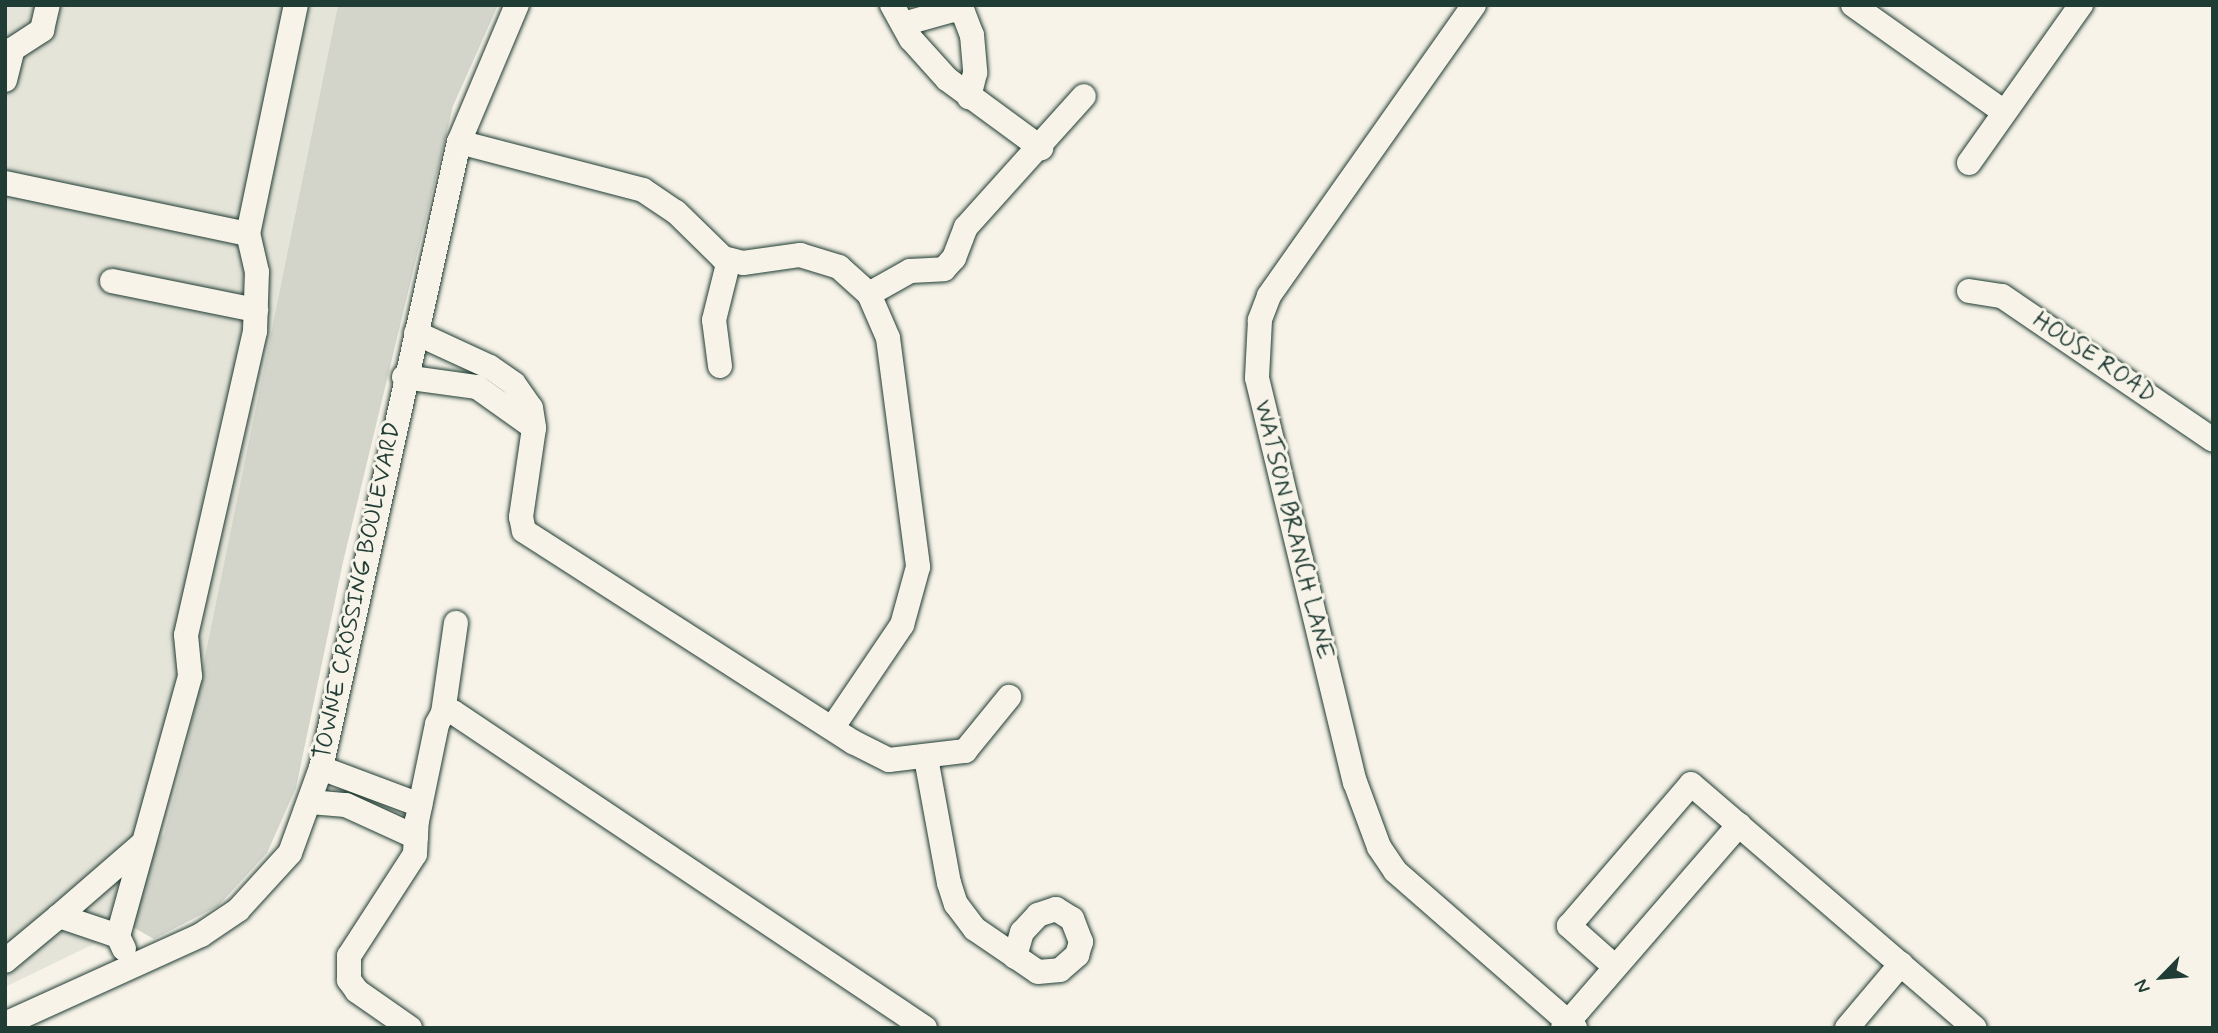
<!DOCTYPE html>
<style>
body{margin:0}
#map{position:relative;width:2218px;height:1033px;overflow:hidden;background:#f7f3e8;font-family:Mynerve,sans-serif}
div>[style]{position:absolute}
.built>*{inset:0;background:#e5e4d9}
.green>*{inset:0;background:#d3d5ca}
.roads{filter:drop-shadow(0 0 2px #1f3d34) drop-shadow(0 0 2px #1f3d34)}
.minor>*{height:24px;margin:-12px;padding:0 12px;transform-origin:12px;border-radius:12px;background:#f7f3e8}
span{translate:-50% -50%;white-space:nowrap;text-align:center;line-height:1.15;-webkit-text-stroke:6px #f7f3e8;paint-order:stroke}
.street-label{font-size:24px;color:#1f3d34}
.frame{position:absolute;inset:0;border:7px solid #1f3d34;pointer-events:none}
.north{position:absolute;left:2127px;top:942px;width:70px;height:70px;-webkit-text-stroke:5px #f7f3e8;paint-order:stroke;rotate:245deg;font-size:19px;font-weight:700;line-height:28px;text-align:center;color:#1f3d34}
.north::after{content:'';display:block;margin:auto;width:24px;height:32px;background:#1f3d34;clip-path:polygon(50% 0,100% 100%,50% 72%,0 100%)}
</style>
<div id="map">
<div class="built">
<div style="clip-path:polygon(5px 5px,338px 5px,185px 754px,164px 834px,147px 853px,131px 926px,5px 987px)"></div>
</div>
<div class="green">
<div style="clip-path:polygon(338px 5px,498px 5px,453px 106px,343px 562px,296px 788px,267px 853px,218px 906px,154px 939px,131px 926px,147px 853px,164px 834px,185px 754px)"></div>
</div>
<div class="roads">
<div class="minor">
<div style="left:892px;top:5px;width:39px;rotate:61deg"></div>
<div style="left:911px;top:39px;width:54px;rotate:48deg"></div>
<div style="left:947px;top:79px;width:117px;rotate:36.3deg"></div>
<div style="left:1474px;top:5px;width:356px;rotate:125.2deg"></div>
<div style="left:1269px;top:296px;width:26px;rotate:111deg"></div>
<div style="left:1260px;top:320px;width:58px;rotate:93deg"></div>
<div style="left:1257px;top:378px;width:416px;rotate:76.4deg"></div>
<div style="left:1355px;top:782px;width:69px;rotate:69.7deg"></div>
<div style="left:1379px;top:847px;width:29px;rotate:56deg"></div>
<div style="left:1395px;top:871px;width:239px;rotate:41.1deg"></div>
<div style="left:1853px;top:5px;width:185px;rotate:35.3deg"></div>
<div style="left:903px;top:24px;width:52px;rotate:-15.6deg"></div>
<div style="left:953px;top:10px;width:10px;rotate:11deg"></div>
<div style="left:963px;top:12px;width:25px;rotate:69deg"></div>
<div style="left:972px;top:35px;width:38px;rotate:85deg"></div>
<div style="left:975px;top:73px;width:25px;rotate:104deg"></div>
<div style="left:5px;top:80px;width:32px;rotate:-76deg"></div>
<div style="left:13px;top:49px;width:35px;rotate:-33deg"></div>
<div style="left:42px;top:30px;width:26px;rotate:-77deg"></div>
<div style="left:459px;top:142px;width:190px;rotate:14.6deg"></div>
<div style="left:643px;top:190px;width:40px;rotate:34deg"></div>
<div style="left:676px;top:212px;width:66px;rotate:44.4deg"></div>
<div style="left:723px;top:258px;width:21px;rotate:14deg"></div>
<div style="left:743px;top:263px;width:58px;rotate:-8deg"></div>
<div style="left:800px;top:255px;width:41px;rotate:17.1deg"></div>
<div style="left:839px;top:267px;width:40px;rotate:42deg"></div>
<div style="left:869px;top:294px;width:48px;rotate:66.6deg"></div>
<div style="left:888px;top:338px;width:231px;rotate:82.5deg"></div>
<div style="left:918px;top:567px;width:60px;rotate:105.4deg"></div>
<div style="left:902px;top:625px;width:123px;rotate:124.1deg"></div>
<div style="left:1969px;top:163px;width:194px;rotate:-54.7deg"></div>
<div style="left:5px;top:183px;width:248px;rotate:11.9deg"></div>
<div style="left:248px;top:234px;width:234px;rotate:-78.2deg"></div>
<div style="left:112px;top:281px;width:147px;rotate:11.4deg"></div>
<div style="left:1969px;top:291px;width:33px;rotate:9deg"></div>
<div style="left:2002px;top:296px;width:255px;rotate:34.3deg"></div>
<div style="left:869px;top:294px;width:47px;rotate:-29.3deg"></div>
<div style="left:910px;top:271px;width:34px;rotate:-3deg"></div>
<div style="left:944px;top:269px;width:15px;rotate:-48deg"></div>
<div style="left:954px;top:258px;width:33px;rotate:-69deg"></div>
<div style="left:966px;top:227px;width:176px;rotate:-48deg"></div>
<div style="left:416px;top:333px;width:81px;rotate:24.7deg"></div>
<div style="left:490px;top:367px;width:29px;rotate:35deg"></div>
<div style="left:514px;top:384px;width:29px;rotate:55deg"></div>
<div style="left:531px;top:408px;width:20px;rotate:81deg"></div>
<div style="left:534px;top:428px;width:90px;rotate:98.3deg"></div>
<div style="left:521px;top:517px;width:14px;rotate:78deg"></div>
<div style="left:524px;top:531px;width:391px;rotate:32.7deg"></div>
<div style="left:853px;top:742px;width:40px;rotate:26.6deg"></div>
<div style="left:889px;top:760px;width:77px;rotate:-6.8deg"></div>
<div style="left:965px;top:751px;width:70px;rotate:-50.8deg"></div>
<div style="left:720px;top:366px;width:46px;rotate:-97.4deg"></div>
<div style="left:714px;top:320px;width:62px;rotate:-76deg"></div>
<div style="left:404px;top:377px;width:74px;rotate:7.8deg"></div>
<div style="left:477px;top:387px;width:69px;rotate:35.5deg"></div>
<div style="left:443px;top:713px;width:91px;rotate:-81.8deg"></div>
<div style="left:926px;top:758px;width:127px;rotate:79.6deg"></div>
<div style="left:949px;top:883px;width:22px;rotate:72deg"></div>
<div style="left:956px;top:904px;width:31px;rotate:53deg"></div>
<div style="left:975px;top:929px;width:76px;rotate:34.3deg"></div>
<div style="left:1038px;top:972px;width:22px;rotate:-5deg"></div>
<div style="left:1060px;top:970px;width:23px;rotate:-41deg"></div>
<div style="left:1077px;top:955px;width:14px;rotate:-73deg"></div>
<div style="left:1081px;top:942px;width:25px;rotate:-111deg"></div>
<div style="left:1072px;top:919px;width:19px;rotate:-148deg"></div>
<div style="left:1056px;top:909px;width:19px;rotate:162deg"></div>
<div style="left:1038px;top:915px;width:23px;rotate:133deg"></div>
<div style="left:1022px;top:932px;width:26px;rotate:106deg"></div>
<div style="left:321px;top:768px;width:106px;rotate:20.5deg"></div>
<div style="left:310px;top:802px;width:36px;rotate:5deg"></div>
<div style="left:346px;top:805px;width:77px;rotate:24.6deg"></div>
<div style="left:59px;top:916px;width:108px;rotate:-40.9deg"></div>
<div style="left:118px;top:936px;width:270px;rotate:-74.5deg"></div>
<div style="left:190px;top:676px;width:41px;rotate:-95.6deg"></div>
<div style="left:186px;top:635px;width:312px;rotate:-77.2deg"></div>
<div style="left:255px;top:331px;width:59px;rotate:-88.1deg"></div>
<div style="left:257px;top:272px;width:39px;rotate:-103deg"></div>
<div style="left:5px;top:961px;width:70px;rotate:-39.8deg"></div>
<div style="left:59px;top:916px;width:62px;rotate:18.7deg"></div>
<div style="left:118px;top:936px;width:14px;rotate:65deg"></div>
<div style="left:1613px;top:965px;width:59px;rotate:-138.4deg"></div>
<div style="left:1569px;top:926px;width:187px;rotate:-49.3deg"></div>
<div style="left:1691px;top:784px;width:374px;rotate:40.7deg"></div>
<div style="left:5px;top:1024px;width:215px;rotate:-24.4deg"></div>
<div style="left:201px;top:935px;width:45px;rotate:-34deg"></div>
<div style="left:238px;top:910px;width:77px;rotate:-47.6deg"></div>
<div style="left:290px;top:853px;width:90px;rotate:-70deg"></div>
<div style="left:321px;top:768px;width:641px;rotate:-77.57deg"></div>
<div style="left:459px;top:142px;width:149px;rotate:-67.1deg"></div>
<div style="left:410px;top:1028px;width:65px;rotate:-145.1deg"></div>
<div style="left:357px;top:991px;width:14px;rotate:-126deg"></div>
<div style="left:349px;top:980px;width:24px;rotate:-90deg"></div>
<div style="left:349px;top:956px;width:121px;rotate:-57.1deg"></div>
<div style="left:415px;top:854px;width:33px;rotate:-87deg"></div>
<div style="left:417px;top:821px;width:99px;rotate:-78.3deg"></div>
<div style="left:437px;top:724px;width:13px;rotate:-61deg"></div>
<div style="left:443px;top:713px;width:10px;rotate:-6deg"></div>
<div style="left:453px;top:712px;width:568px;rotate:33.8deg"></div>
<div style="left:1563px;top:1028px;width:269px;rotate:-49.1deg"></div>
<div style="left:1847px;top:1028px;width:84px;rotate:-49.8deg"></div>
</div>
</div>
<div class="street-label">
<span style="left:2094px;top:358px;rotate:34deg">HOUSE ROAD</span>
<span style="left:1293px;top:530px;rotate:76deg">WATSON BRANCH LANE</span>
<span style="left:358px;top:591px;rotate:-78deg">TOWNE CROSSING BOULEVARD</span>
</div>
<div class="frame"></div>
<div class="north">N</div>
</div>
